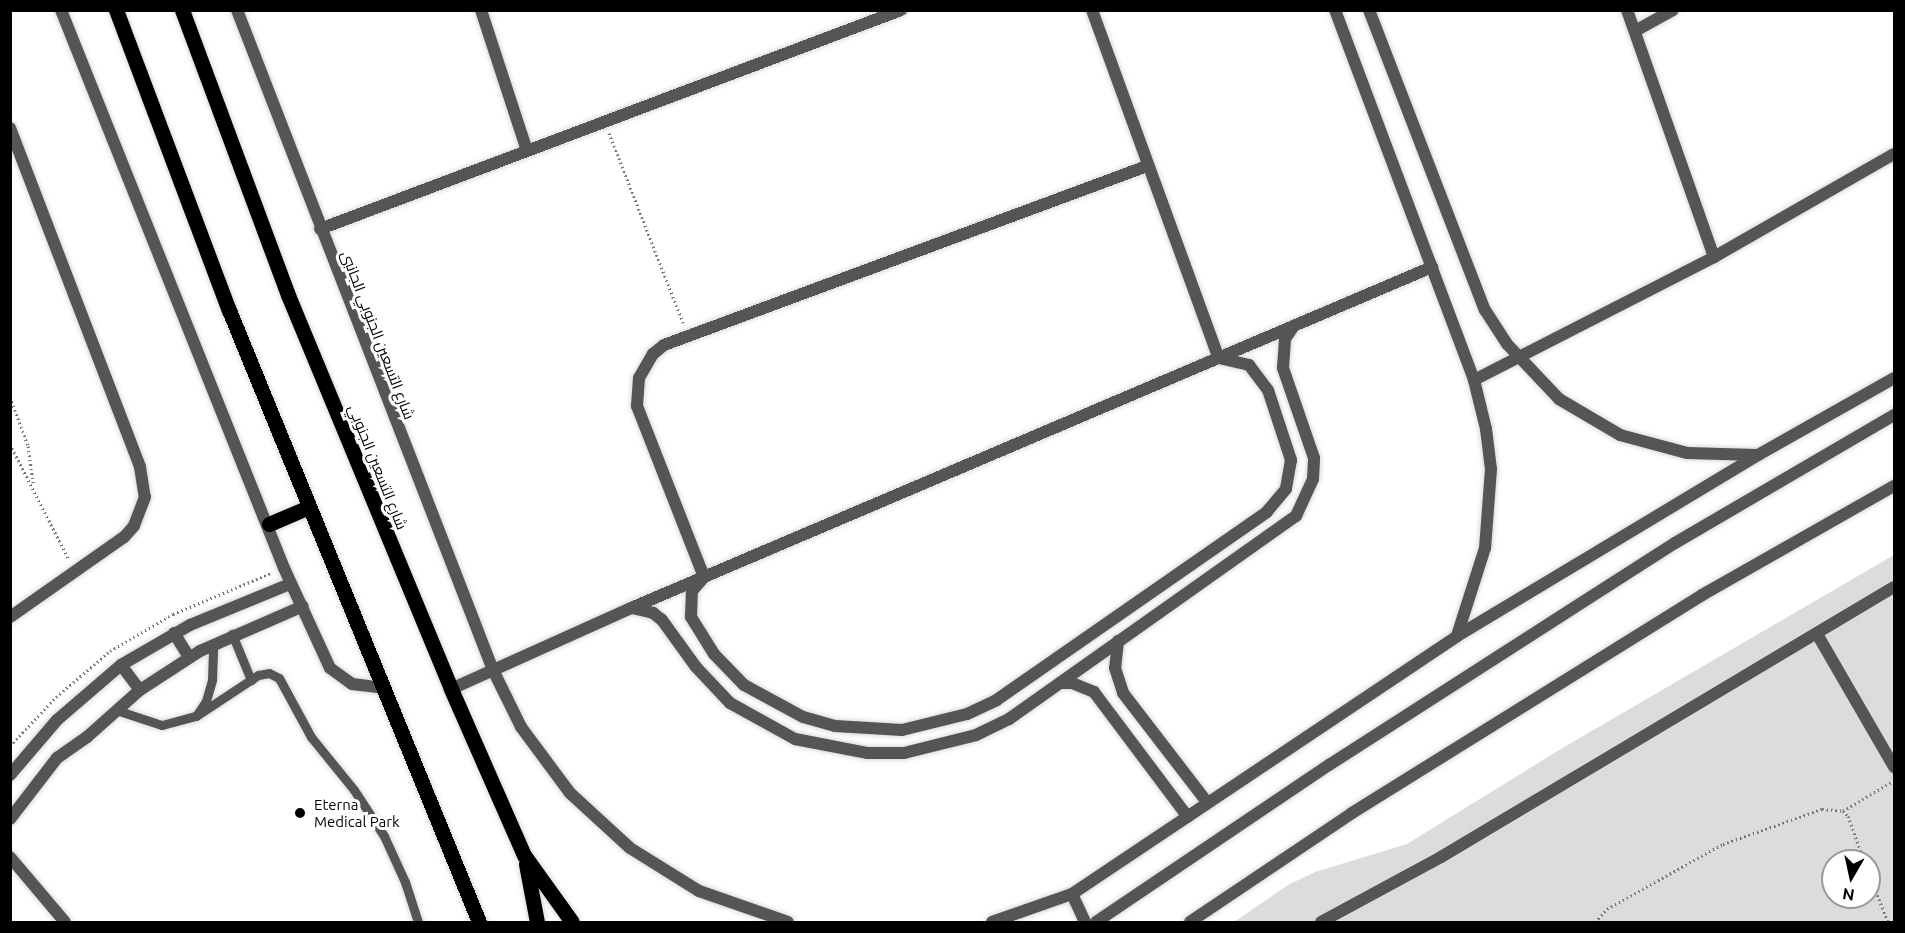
<!DOCTYPE html>
<meta charset="utf-8">
<style>
body{margin:0}
#map{position:relative;width:1905px;height:933px;overflow:hidden;background:#fff;font-family:Ubuntu,Cairo,sans-serif}
div>[style]{position:absolute}
.green>*{inset:0;background:#dcdcdc}
.path>*{height:3px;margin-top:-1.5px;transform-origin:0;background:repeating-linear-gradient(90deg,#777 0 1.5px,transparent 0 4.5px)}
.roads{filter:drop-shadow(0 0 2px #dbdbdb) drop-shadow(0 0 2px #dbdbdb)}
.service>*{height:9px;margin:-4.5px;padding:0 4.5px;transform-origin:4.5px;border-radius:4.5px;background:#555}
.minor>*{height:12px;margin:-6px;padding:0 6px;transform-origin:6px;border-radius:6px;background:#555}
.tertiary>*{height:12px;margin:-6px;padding:0 6px;transform-origin:6px;border-radius:6px;background:#555}
.primary>*{height:15px;margin:-7.5px;padding:0 7.5px;transform-origin:7.5px;border-radius:7.5px;background:#000}
.dots>*{width:16px;height:16px;translate:-50% -50%;box-sizing:border-box;border:3px solid #fff;border-radius:50%}
span{translate:-50% -50%;white-space:nowrap;text-align:center;line-height:1.15;-webkit-text-stroke:6px #fff;paint-order:stroke}
.street-label{font-size:15px;color:#000}
.poi-label{font-size:15px;color:#000}
.left{translate:0 -50%;text-align:left}
.frame{position:absolute;inset:0;border:12px solid #000;pointer-events:none}
.north{position:absolute;left:1821px;top:849px;width:60px;height:60px;box-sizing:border-box;background:#fff;border:2px solid #999;border-radius:50%;rotate:189deg;font-size:16px;font-weight:700;line-height:24px;text-align:center;color:#000}
.north::after{content:'';display:block;margin:auto;width:21px;height:27px;background:#000;clip-path:polygon(50% 0,100% 100%,50% 72%,0 100%)}
</style>
<div id="map">
<div class="green">
<div style="clip-path:polygon(evenodd,1894px 555px,1894px 922px,1234px 922px,1288px 885px,1315px 872px,1407px 844px,1559px 750px,1894px 555px,1833px 861px,1869px 861px,1869px 897px,1833px 897px,1833px 861px)"></div>
</div>
<div class="path">
<div style="left:609px;top:133px;width:204px;rotate:68.7deg"></div>
<div style="left:10px;top:397px;width:52px;rotate:69.8deg"></div>
<div style="left:28px;top:446px;width:37px;rotate:82deg"></div>
<div style="left:10px;top:444px;width:130px;rotate:63deg"></div>
<div style="left:10px;top:746px;width:67px;rotate:-46.8deg"></div>
<div style="left:56px;top:697px;width:71px;rotate:-40.4deg"></div>
<div style="left:110px;top:651px;width:73px;rotate:-30.4deg"></div>
<div style="left:173px;top:614px;width:106px;rotate:-22.7deg"></div>
<div style="left:1843px;top:811px;width:58px;rotate:-31deg"></div>
<div style="left:1869px;top:874px;width:52px;rotate:68.4deg"></div>
<div style="left:1595px;top:922px;width:18px;rotate:-47deg"></div>
<div style="left:1607px;top:909px;width:133px;rotate:-29.3deg"></div>
<div style="left:1723px;top:844px;width:105px;rotate:-19.5deg"></div>
<div style="left:1822px;top:809px;width:21px;rotate:5deg"></div>
<div style="left:1843px;top:811px;width:7px;rotate:45deg"></div>
<div style="left:1848px;top:816px;width:48px;rotate:70.4deg"></div>
</div>
<div class="roads">
<div class="service">
<div style="left:232px;top:634px;width:50px;rotate:67.6deg"></div>
<div style="left:116px;top:710px;width:48px;rotate:18.1deg"></div>
<div style="left:162px;top:725px;width:35px;rotate:-15deg"></div>
<div style="left:196px;top:716px;width:18px;rotate:-56deg"></div>
<div style="left:206px;top:701px;width:22px;rotate:-74deg"></div>
<div style="left:212px;top:680px;width:36px;rotate:-88deg"></div>
<div style="left:196px;top:716px;width:74px;rotate:-33.5deg"></div>
<div style="left:258px;top:675px;width:11px;rotate:-10deg"></div>
<div style="left:269px;top:673px;width:11px;rotate:27deg"></div>
<div style="left:279px;top:678px;width:67px;rotate:61.5deg"></div>
<div style="left:311px;top:737px;width:68px;rotate:50.9deg"></div>
<div style="left:354px;top:790px;width:55px;rotate:56.9deg"></div>
<div style="left:384px;top:836px;width:51px;rotate:65.5deg"></div>
<div style="left:405px;top:882px;width:42px;rotate:72deg"></div>
</div>
<div class="minor">
<div style="left:61px;top:10px;width:601px;rotate:68.22deg"></div>
<div style="left:284px;top:568px;width:110px;rotate:65.3deg"></div>
<div style="left:330px;top:668px;width:27px;rotate:36deg"></div>
<div style="left:352px;top:684px;width:32px;rotate:7deg"></div>
<div style="left:237px;top:10px;width:708px;rotate:68.8deg"></div>
<div style="left:493px;top:670px;width:64px;rotate:63.8deg"></div>
<div style="left:521px;top:727px;width:82px;rotate:53.4deg"></div>
<div style="left:570px;top:793px;width:81px;rotate:42.5deg"></div>
<div style="left:630px;top:848px;width:81px;rotate:31.9deg"></div>
<div style="left:699px;top:891px;width:94px;rotate:19.2deg"></div>
<div style="left:481px;top:10px;width:148px;rotate:71.9deg"></div>
<div style="left:1092px;top:10px;width:370px;rotate:70deg"></div>
<div style="left:1219px;top:358px;width:31px;rotate:13deg"></div>
<div style="left:1249px;top:365px;width:31px;rotate:53deg"></div>
<div style="left:1268px;top:390px;width:74px;rotate:71.8deg"></div>
<div style="left:1291px;top:460px;width:29px;rotate:100deg"></div>
<div style="left:1286px;top:489px;width:30px;rotate:130deg"></div>
<div style="left:1267px;top:512px;width:329px;rotate:145.2deg"></div>
<div style="left:997px;top:700px;width:33px;rotate:155deg"></div>
<div style="left:967px;top:714px;width:67px;rotate:166.2deg"></div>
<div style="left:902px;top:730px;width:67px;rotate:-176.6deg"></div>
<div style="left:835px;top:726px;width:33px;rotate:-164deg"></div>
<div style="left:803px;top:717px;width:67px;rotate:-151.5deg"></div>
<div style="left:744px;top:685px;width:43px;rotate:-134.1deg"></div>
<div style="left:714px;top:654px;width:44px;rotate:-121.9deg"></div>
<div style="left:691px;top:617px;width:26px;rotate:-88deg"></div>
<div style="left:692px;top:591px;width:18px;rotate:-49deg"></div>
<div style="left:704px;top:577px;width:184px;rotate:-111.4deg"></div>
<div style="left:637px;top:406px;width:28px;rotate:-86deg"></div>
<div style="left:639px;top:378px;width:28px;rotate:-60deg"></div>
<div style="left:653px;top:354px;width:14px;rotate:-39deg"></div>
<div style="left:664px;top:345px;width:515px;rotate:-20.33deg"></div>
<div style="left:1335px;top:10px;width:395px;rotate:69.4deg"></div>
<div style="left:1474px;top:380px;width:50px;rotate:76.2deg"></div>
<div style="left:1486px;top:429px;width:40px;rotate:82.9deg"></div>
<div style="left:1491px;top:469px;width:79px;rotate:94.3deg"></div>
<div style="left:1485px;top:548px;width:92px;rotate:107.7deg"></div>
<div style="left:1369px;top:10px;width:322px;rotate:68.9deg"></div>
<div style="left:1485px;top:310px;width:40px;rotate:57.1deg"></div>
<div style="left:1507px;top:344px;width:76px;rotate:46.6deg"></div>
<div style="left:1559px;top:399px;width:71px;rotate:30.5deg"></div>
<div style="left:1620px;top:435px;width:69px;rotate:15deg"></div>
<div style="left:1687px;top:453px;width:70px;rotate:1.6deg"></div>
<div style="left:1627px;top:10px;width:262px;rotate:70.6deg"></div>
<div style="left:1635px;top:31px;width:43px;rotate:-28.9deg"></div>
<div style="left:10px;top:128px;width:363px;rotate:69deg"></div>
<div style="left:140px;top:467px;width:30px;rotate:81deg"></div>
<div style="left:145px;top:497px;width:31px;rotate:111deg"></div>
<div style="left:134px;top:526px;width:15px;rotate:132deg"></div>
<div style="left:124px;top:537px;width:139px;rotate:144.9deg"></div>
<div style="left:320px;top:229px;width:621px;rotate:-20.65deg"></div>
<div style="left:1474px;top:380px;width:270px;rotate:-27.1deg"></div>
<div style="left:1714px;top:257px;width:207px;rotate:-29.8deg"></div>
<div style="left:632px;top:608px;width:22px;rotate:13deg"></div>
<div style="left:653px;top:613px;width:11px;rotate:38deg"></div>
<div style="left:662px;top:620px;width:58px;rotate:54.1deg"></div>
<div style="left:696px;top:667px;width:50px;rotate:46.6deg"></div>
<div style="left:730px;top:703px;width:74px;rotate:29deg"></div>
<div style="left:795px;top:739px;width:73px;rotate:11deg"></div>
<div style="left:867px;top:753px;width:37px"></div>
<div style="left:904px;top:753px;width:74px;rotate:-14deg"></div>
<div style="left:976px;top:735px;width:37px;rotate:-26deg"></div>
<div style="left:1009px;top:719px;width:352px;rotate:-35.3deg"></div>
<div style="left:1296px;top:516px;width:41px;rotate:-65.3deg"></div>
<div style="left:1313px;top:479px;width:21px;rotate:-87deg"></div>
<div style="left:1314px;top:458px;width:95px;rotate:-109deg"></div>
<div style="left:1283px;top:368px;width:29px;rotate:-86deg"></div>
<div style="left:1285px;top:339px;width:14px;rotate:-56deg"></div>
<div style="left:174px;top:633px;width:28px;rotate:58deg"></div>
<div style="left:1817px;top:634px;width:154px;rotate:59.9deg"></div>
<div style="left:1118px;top:641px;width:27px;rotate:96deg"></div>
<div style="left:1115px;top:668px;width:26px;rotate:72deg"></div>
<div style="left:1123px;top:693px;width:138px;rotate:52.4deg"></div>
<div style="left:121px;top:665px;width:31px;rotate:53deg"></div>
<div style="left:1060px;top:683px;width:12px"></div>
<div style="left:1072px;top:683px;width:24px;rotate:22deg"></div>
<div style="left:1094px;top:692px;width:156px;rotate:53.1deg"></div>
<div style="left:451px;top:689px;width:197px;rotate:-24.2deg"></div>
<div style="left:631px;top:608px;width:871px;rotate:-23.06deg"></div>
<div style="left:10px;top:775px;width:72px;rotate:-49.5deg"></div>
<div style="left:57px;top:720px;width:84px;rotate:-40.7deg"></div>
<div style="left:121px;top:665px;width:80px;rotate:-30.1deg"></div>
<div style="left:190px;top:625px;width:108px;rotate:-22.3deg"></div>
<div style="left:10px;top:819px;width:77px;rotate:-52.4deg"></div>
<div style="left:57px;top:758px;width:37px;rotate:-35deg"></div>
<div style="left:87px;top:737px;width:71px;rotate:-41.6deg"></div>
<div style="left:140px;top:690px;width:72px;rotate:-33deg"></div>
<div style="left:200px;top:651px;width:112px;rotate:-23.6deg"></div>
<div style="left:10px;top:857px;width:85px;rotate:49.8deg"></div>
<div style="left:992px;top:922px;width:85px;rotate:-19.3deg"></div>
<div style="left:1072px;top:894px;width:463px;rotate:-33.8deg"></div>
<div style="left:1457px;top:636px;width:351px;rotate:-31deg"></div>
<div style="left:1758px;top:455px;width:156px;rotate:-29.5deg"></div>
<div style="left:1321px;top:922px;width:136px;rotate:-28.4deg"></div>
<div style="left:1441px;top:857px;width:527px;rotate:-30.8deg"></div>
</div>
<div class="tertiary">
<div style="left:1072px;top:894px;width:31px;rotate:65deg"></div>
<div style="left:1096px;top:922px;width:281px;rotate:-34deg"></div>
<div style="left:1329px;top:765px;width:411px;rotate:-32.7deg"></div>
<div style="left:1675px;top:543px;width:254px;rotate:-30.3deg"></div>
<div style="left:1190px;top:922px;width:195px;rotate:-33.9deg"></div>
<div style="left:1352px;top:813px;width:412px;rotate:-31.9deg"></div>
<div style="left:1702px;top:595px;width:221px;rotate:-29.6deg"></div>
</div>
<div class="primary">
<div style="left:116px;top:10px;width:321px;rotate:69.4deg"></div>
<div style="left:229px;top:310px;width:661px;rotate:67.78deg"></div>
<div style="left:182px;top:10px;width:304px;rotate:69.6deg"></div>
<div style="left:288px;top:295px;width:426px;rotate:67.5deg"></div>
<div style="left:451px;top:689px;width:181px;rotate:66.3deg"></div>
<div style="left:524px;top:855px;width:82px;rotate:54.4deg"></div>
<div style="left:269px;top:524px;width:43px;rotate:-23deg"></div>
<div style="left:526px;top:864px;width:59px;rotate:79.3deg"></div>
</div>
</div>
<div class="dots">
<div style="left:300px;top:813px;background:#000"></div>
</div>
<div class="street-label">
<span style="left:378px;top:335px;rotate:69deg">شارع التسعين الجنوبي الجانبى</span>
<span style="left:378px;top:467px;rotate:68deg">شارع التسعين الجنوبي</span>
</div>
<div class="poi-label">
<span class="left" style="left:314px;top:813px">Eterna<br>Medical Park</span>
</div>
<div class="frame"></div>
<div class="north">N</div>
</div>
